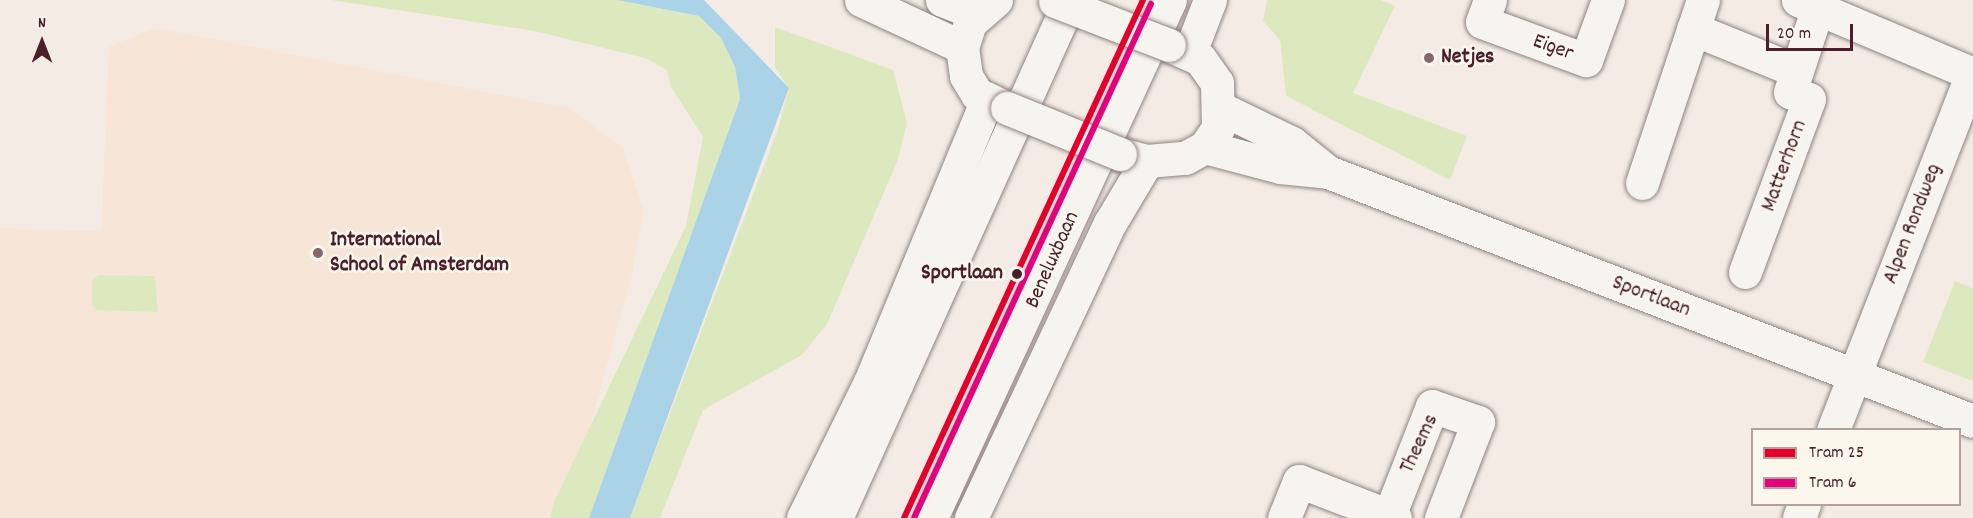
<!DOCTYPE html>
<style>
body{margin:0}
#map{position:relative;width:1973px;height:518px;overflow:hidden;background:#f4ece4;font-family:Dekko,sans-serif}
div>[style]{position:absolute}
.built>*{inset:0;background:#f7e6d7}
.green>*{inset:0;background:#dce9be}
.water>*{inset:0;background:#aad3e8}
.roads{filter:drop-shadow(0 0 2px #8f8382) drop-shadow(0 0 2px #8f8382)}
.minor>*{height:33px;margin:-16.5px;padding:0 16.5px;transform-origin:16.5px;border-radius:16.5px;background:#f6f4ef}
.tertiary>*{height:33px;margin:-16.5px;padding:0 16.5px;transform-origin:16.5px;border-radius:16.5px;background:#f6f4ef}
.primary>*{height:33px;margin:-16.5px;padding:0 16.5px;transform-origin:16.5px;border-radius:16.5px;background:#f6f4ef}
.bridges{filter:drop-shadow(0 0 2px #8f8382) drop-shadow(0 0 2px #8f8382)}
.tertiary-bridge>*{height:33px;margin:-16.5px;padding:0 16.5px;transform-origin:16.5px;border-radius:16.5px;background:#f6f4ef}
.tram-1>*{height:6px;margin:-3px;padding:0 3px;transform-origin:3px;border-radius:3px;background:#e4002b}
.tram-2>*{height:6px;margin:-3px;padding:0 3px;transform-origin:3px;border-radius:3px;background:#e5007d}
.dots>*{width:16px;height:16px;translate:-50% -50%;box-sizing:border-box;border:3px solid #fbf7ec;border-radius:50%}
span{translate:-50% -50%;white-space:nowrap;text-align:center;line-height:1.15;-webkit-text-stroke:5px #fbf7ec;paint-order:stroke}
.street-label{font-size:22px;color:#4a1f2b}
.poi-label{font-size:22px;color:#4a1f2b;font-weight:700}
.left{translate:0 -50%;text-align:left}
.stop-label{font-size:22px;color:#4a1f2b;font-weight:700}
.right{translate:-100% -50%;text-align:right}
.legend{position:absolute;left:1751px;top:428px;width:210px;height:78px;box-sizing:border-box;background:#fbf7ec;border:2px solid #b4a19f;margin:0;padding:8px 10px;list-style:none;font-size:18px;color:#4a1f2b}
.legend li{display:flex;align-items:center;gap:12px;height:30px}
.legend b{width:30px;border:2px solid #b4a19f}
.north{position:absolute;left:12px;top:12px;width:60px;height:60px;-webkit-text-stroke:4px #fbf7ec;paint-order:stroke;rotate:0deg;font-size:16px;font-weight:700;line-height:24px;text-align:center;color:#4a1f2b}
.north::after{content:'';display:block;margin:auto;width:21px;height:27px;background:#4a1f2b;clip-path:polygon(50% 0,100% 100%,50% 72%,0 100%)}
.scale{position:absolute;left:1766px;top:24px;width:87px;height:27px;box-sizing:border-box;border:3px solid #4a1f2b;border-top:0;padding-left:8px;font-size:18px;line-height:21px;white-space:nowrap;color:#4a1f2b;-webkit-text-stroke:4px #fbf7ec;paint-order:stroke}
</style>
<div id="map">
<div class="built">
<div style="clip-path:polygon(156px 28px,570px 108px,623px 148px,644px 210px,632px 275px,565px 518px,0 518px,0 228px,101px 231px,109px 46px)"></div>
</div>
<div class="green">
<div style="clip-path:polygon(331px 0,617px 0,699px 16px,721px 38px,735px 67px,740px 99px,589px 518px,550px 518px,554px 502px,686px 226px,703px 137px,671px 87px,667px 70px,645px 58px,534px 31px)"></div>
<div style="clip-path:polygon(1267px 0,1381px 0,1395px 6px,1353px 93px,1467px 136px,1450px 180px,1286px 96px,1280px 40px,1263px 21px)"></div>
<div style="clip-path:polygon(775px 27px,893px 70px,907px 123px,897px 162px,827px 324px,802px 355px,703px 410px,660px 518px,630px 518px,778px 129px,789px 88px,775px 68px)"></div>
<div style="clip-path:polygon(98px 275px,155px 276px,158px 312px,97px 310px,92px 305px,92px 281px)"></div>
<div style="clip-path:polygon(1955px 281px,1973px 288px,1973px 381px,1923px 362px)"></div>
</div>
<div class="water">
<div style="clip-path:polygon(617px 0,704px 0,789px 88px,630px 518px,589px 518px,740px 99px,735px 67px,721px 38px,699px 16px)"></div>
</div>
<div class="roads">
<div class="minor">
<div style="left:1490px;top:0;width:23px;rotate:110deg"></div>
<div style="left:1482px;top:22px;width:111px;rotate:20.1deg"></div>
<div style="left:1586px;top:60px;width:64px;rotate:-69.9deg"></div>
<div style="left:1798px;top:0;width:190px;rotate:22.9deg"></div>
<div style="left:1693px;top:29px;width:112px;rotate:22deg"></div>
<div style="left:1642px;top:183px;width:193px;rotate:-71.6deg"></div>
<div style="left:1745px;top:272px;width:184px;rotate:-69.7deg"></div>
<div style="left:1809px;top:99px;width:20px;rotate:-160deg"></div>
<div style="left:1790px;top:92px;width:89px;rotate:-71.8deg"></div>
<div style="left:1833px;top:430px;width:383px;rotate:-68.7deg"></div>
<div style="left:1389px;top:516px;width:118px;rotate:-68.6deg"></div>
<div style="left:1432px;top:406px;width:49px;rotate:19.2deg"></div>
<div style="left:1478px;top:422px;width:103px;rotate:111.1deg"></div>
<div style="left:1284px;top:518px;width:40px;rotate:-68deg"></div>
<div style="left:1299px;top:481px;width:103px;rotate:21.1deg"></div>
<div style="left:1799px;top:518px;width:15px;rotate:-70deg"></div>
</div>
<div class="tertiary">
<div style="left:861px;top:0;width:111px;rotate:25deg"></div>
<div style="left:942px;top:0;width:39px;rotate:21deg"></div>
<div style="left:996px;top:0;width:35px;rotate:139deg"></div>
<div style="left:970px;top:23px;width:25px;rotate:108deg"></div>
<div style="left:962px;top:47px;width:29px;rotate:82deg"></div>
<div style="left:966px;top:76px;width:21px;rotate:59deg"></div>
<div style="left:977px;top:94px;width:33px;rotate:25deg"></div>
<div style="left:1222px;top:109px;width:78px;rotate:25.9deg"></div>
<div style="left:1292px;top:143px;width:46px;rotate:38.9deg"></div>
<div style="left:1205px;top:147px;width:78px;rotate:14.9deg"></div>
<div style="left:1280px;top:167px;width:48px;rotate:5.9deg"></div>
<div style="left:1328px;top:172px;width:691px;rotate:21.11deg"></div>
<div style="left:1120px;top:154px;width:28px;rotate:15deg"></div>
<div style="left:1147px;top:161px;width:38px;rotate:-5deg"></div>
<div style="left:1185px;top:158px;width:23px;rotate:-29deg"></div>
<div style="left:1205px;top:147px;width:23px;rotate:-56deg"></div>
<div style="left:1218px;top:128px;width:45px;rotate:-91.3deg"></div>
<div style="left:1217px;top:83px;width:29px;rotate:-125deg"></div>
<div style="left:1200px;top:59px;width:34px;rotate:-156deg"></div>
</div>
<div class="primary">
<div style="left:1190px;top:52px;width:56px;rotate:-69deg"></div>
<div style="left:803px;top:518px;width:152px;rotate:-63.8deg"></div>
<div style="left:870px;top:382px;width:305px;rotate:-67.5deg"></div>
<div style="left:836px;top:518px;width:568px;rotate:-65.69deg"></div>
<div style="left:931px;top:518px;width:570px;rotate:-65.23deg"></div>
<div style="left:971px;top:518px;width:326px;rotate:-64.8deg"></div>
<div style="left:1110px;top:223px;width:72px;rotate:-59.2deg"></div>
</div>
</div>
<div class="bridges">
<div class="tertiary-bridge">
<div style="left:1055px;top:1px;width:122px;rotate:21.1deg"></div>
<div style="left:1007px;top:108px;width:122px;rotate:22.2deg"></div>
</div>
</div>
<div class="tram-1">
<div style="left:904px;top:518px;width:570px;rotate:-65.23deg"></div>
</div>
<div class="tram-2">
<div style="left:914px;top:518px;width:566px;rotate:-65.25deg"></div>
</div>
<div class="dots">
<div style="left:1429px;top:58px;background:#86676c"></div>
<div style="left:318px;top:253px;background:#86676c"></div>
<div style="left:1017px;top:274px;background:#4a1f2b"></div>
</div>
<div class="street-label">
<span style="left:1553px;top:48px;rotate:20deg">Eiger</span>
<span style="left:1785px;top:166px;rotate:-70deg">Matterhorn</span>
<span style="left:1913px;top:224px;rotate:-69deg">Alpen Rondweg</span>
<span style="left:1053px;top:260px;rotate:-66deg">Beneluxbaan</span>
<span style="left:1651px;top:297px;rotate:21deg">Sportlaan</span>
<span style="left:1420px;top:444px;rotate:-65deg">Theems</span>
</div>
<div class="poi-label">
<span class="left" style="left:1441px;top:58px">Netjes</span>
<span class="left" style="left:330px;top:253px">International<br>School of Amsterdam</span>
</div>
<div class="stop-label">
<span class="right" style="left:1003px;top:274px">Sportlaan</span>
</div>
<ul class="legend">
<li><b style="height:8px;background:#e4002b"></b>Tram 25</li>
<li><b style="height:8px;background:#e5007d"></b>Tram 6</li>
</ul>
<div class="north">N</div>
<div class="scale">20 m</div>
</div>
